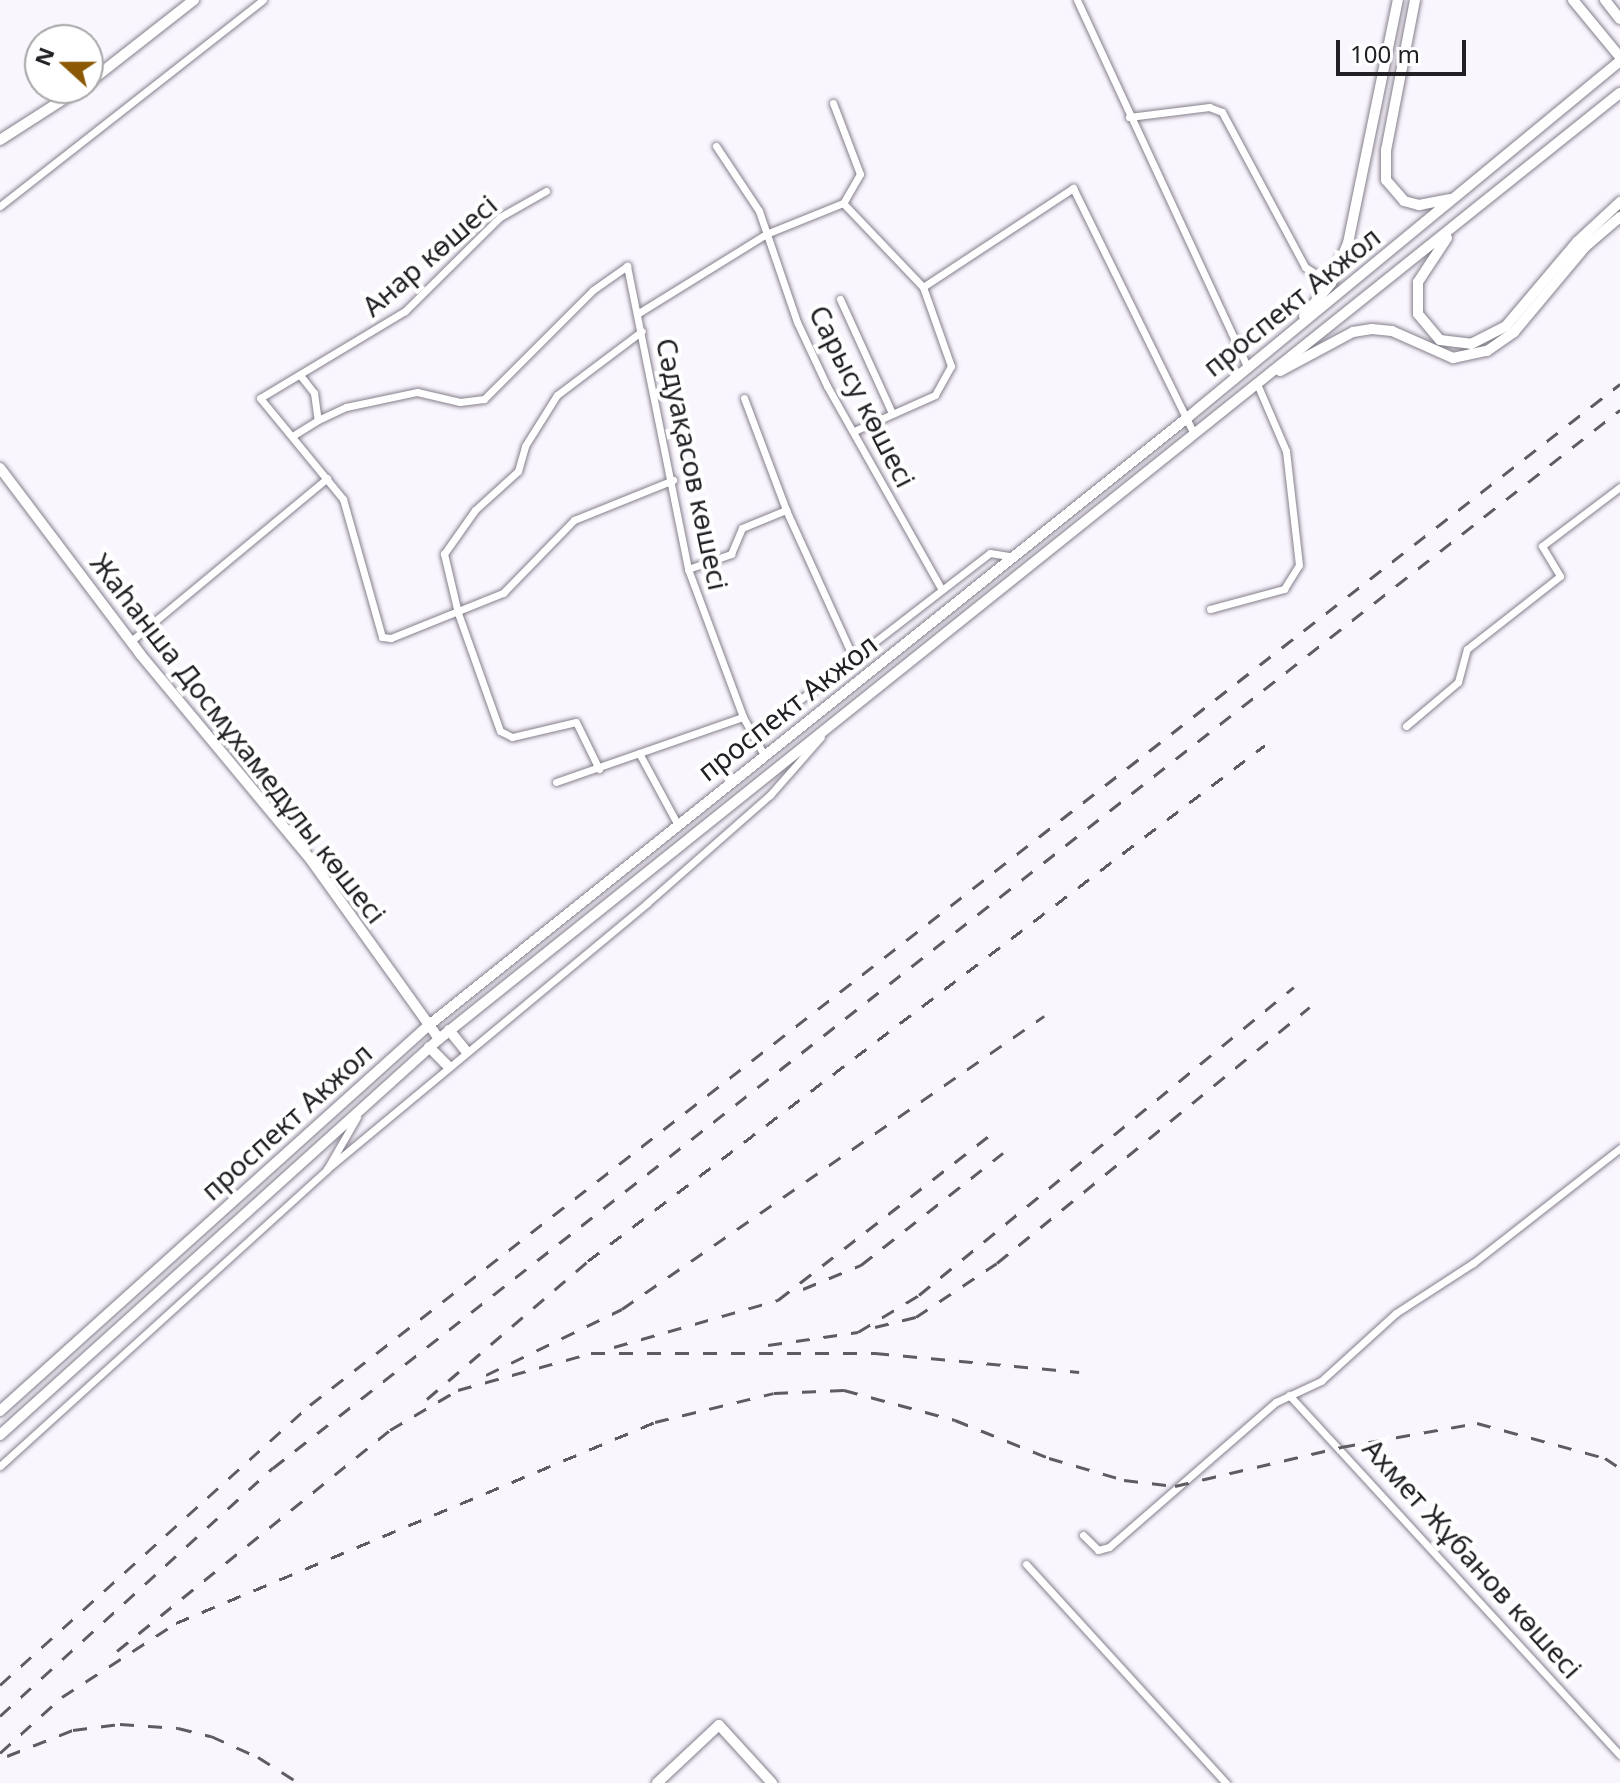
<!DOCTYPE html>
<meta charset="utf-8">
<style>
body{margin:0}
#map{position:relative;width:1620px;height:1783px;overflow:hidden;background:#faf6fe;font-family:"Noto Sans",sans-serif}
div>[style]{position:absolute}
.roads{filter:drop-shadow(0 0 2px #847f8b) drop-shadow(0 0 2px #847f8b)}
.street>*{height:7px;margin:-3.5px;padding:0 3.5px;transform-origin:3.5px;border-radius:3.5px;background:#fff}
.secondary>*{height:10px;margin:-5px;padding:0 5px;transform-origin:5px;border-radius:5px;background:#fff}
.rail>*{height:3px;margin-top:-1.5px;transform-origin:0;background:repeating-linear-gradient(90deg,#5e5b61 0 14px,transparent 0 28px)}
span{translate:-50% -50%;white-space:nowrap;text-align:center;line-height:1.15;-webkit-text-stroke:8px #fff;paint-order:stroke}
.street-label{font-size:28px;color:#222025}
.north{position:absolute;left:24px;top:24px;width:80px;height:80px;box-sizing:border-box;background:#fff;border:2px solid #a7a6a8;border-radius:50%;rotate:291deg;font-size:22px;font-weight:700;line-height:32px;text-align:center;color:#222025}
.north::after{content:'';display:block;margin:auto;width:28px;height:36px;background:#8b5804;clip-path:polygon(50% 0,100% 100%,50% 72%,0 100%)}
.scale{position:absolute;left:1336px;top:40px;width:130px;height:36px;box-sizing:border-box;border:4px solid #222025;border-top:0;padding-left:10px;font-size:24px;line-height:28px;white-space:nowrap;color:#222025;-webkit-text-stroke:6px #fff;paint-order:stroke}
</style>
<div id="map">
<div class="roads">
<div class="street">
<div style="left:1077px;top:0;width:406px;rotate:65.1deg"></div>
<div style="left:833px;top:103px;width:76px;rotate:69.2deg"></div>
<div style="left:860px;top:174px;width:34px;rotate:120deg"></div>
<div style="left:843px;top:203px;width:116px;rotate:46.4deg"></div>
<div style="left:923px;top:287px;width:84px;rotate:70.5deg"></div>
<div style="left:951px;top:366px;width:33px;rotate:119deg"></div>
<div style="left:935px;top:395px;width:89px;rotate:156deg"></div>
<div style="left:1129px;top:117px;width:81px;rotate:-7.1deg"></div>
<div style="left:1209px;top:107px;width:14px;rotate:21deg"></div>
<div style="left:1222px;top:112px;width:176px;rotate:61.8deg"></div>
<div style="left:1305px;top:267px;width:31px;rotate:32deg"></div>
<div style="left:716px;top:146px;width:78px;rotate:56.5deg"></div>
<div style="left:759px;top:211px;width:117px;rotate:71.1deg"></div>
<div style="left:797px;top:322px;width:71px;rotate:64.9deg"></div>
<div style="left:827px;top:386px;width:232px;rotate:60.6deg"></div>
<div style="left:546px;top:191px;width:53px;rotate:150.5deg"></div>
<div style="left:500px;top:217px;width:134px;rotate:135.3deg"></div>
<div style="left:405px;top:311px;width:169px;rotate:149deg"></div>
<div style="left:260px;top:398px;width:131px;rotate:50.6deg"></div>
<div style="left:343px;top:499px;width:143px;rotate:74.2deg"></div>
<div style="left:382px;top:637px;width:9px;rotate:6deg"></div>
<div style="left:391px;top:638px;width:121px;rotate:-21.9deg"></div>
<div style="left:503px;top:593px;width:102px;rotate:-45.8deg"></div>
<div style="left:574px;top:520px;width:107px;rotate:-22deg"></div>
<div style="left:0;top:206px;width:334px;rotate:-38.1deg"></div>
<div style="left:923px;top:287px;width:180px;rotate:-33.4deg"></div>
<div style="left:1073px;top:188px;width:274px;rotate:63.8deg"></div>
<div style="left:840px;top:299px;width:125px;rotate:65.5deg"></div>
<div style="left:637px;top:314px;width:152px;rotate:-31.8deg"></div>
<div style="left:766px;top:234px;width:83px;rotate:-21.9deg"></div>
<div style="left:300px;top:375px;width:23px;rotate:52deg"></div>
<div style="left:314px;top:393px;width:27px;rotate:82deg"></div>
<div style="left:318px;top:420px;width:31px;rotate:-25deg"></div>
<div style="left:346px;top:407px;width:73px;rotate:-11.9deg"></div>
<div style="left:417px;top:392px;width:44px;rotate:13.1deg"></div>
<div style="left:460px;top:402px;width:24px;rotate:-7deg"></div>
<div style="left:484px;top:399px;width:154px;rotate:-45deg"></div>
<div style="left:593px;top:290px;width:42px;rotate:-35.2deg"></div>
<div style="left:627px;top:266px;width:309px;rotate:78.6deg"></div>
<div style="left:688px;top:569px;width:158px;rotate:69.6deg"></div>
<div style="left:743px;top:717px;width:43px;rotate:61.1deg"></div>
<div style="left:744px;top:398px;width:120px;rotate:69.4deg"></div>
<div style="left:786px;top:510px;width:162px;rotate:65.5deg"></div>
<div style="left:294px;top:435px;width:28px;rotate:-32deg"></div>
<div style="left:688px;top:569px;width:46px;rotate:-19.2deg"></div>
<div style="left:731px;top:554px;width:28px;rotate:-67deg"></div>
<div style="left:742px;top:528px;width:48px;rotate:-22.2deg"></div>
<div style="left:1210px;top:609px;width:77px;rotate:-15.1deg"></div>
<div style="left:1284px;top:589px;width:28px;rotate:-58deg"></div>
<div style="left:1299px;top:565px;width:115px;rotate:-96.5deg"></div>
<div style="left:1286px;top:451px;width:71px;rotate:-113.3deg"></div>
<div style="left:131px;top:641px;width:255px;rotate:-39.7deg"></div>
<div style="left:1406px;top:726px;width:68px;rotate:-40.2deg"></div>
<div style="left:1458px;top:682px;width:34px;rotate:-75deg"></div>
<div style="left:1467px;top:649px;width:118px;rotate:-38.1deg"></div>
<div style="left:1560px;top:576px;width:35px;rotate:-121deg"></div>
<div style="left:1542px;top:546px;width:98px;rotate:-37.1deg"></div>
<div style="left:753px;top:736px;width:299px;rotate:-37.7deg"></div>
<div style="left:990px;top:553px;width:24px;rotate:9deg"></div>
<div style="left:639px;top:753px;width:82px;rotate:61.6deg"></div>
<div style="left:599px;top:769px;width:52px;rotate:-116.1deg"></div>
<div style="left:576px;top:722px;width:66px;rotate:166.8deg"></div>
<div style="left:512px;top:737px;width:13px;rotate:-153deg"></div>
<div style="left:500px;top:731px;width:125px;rotate:-109.6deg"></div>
<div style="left:458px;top:613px;width:61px;rotate:-103.3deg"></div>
<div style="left:444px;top:554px;width:54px;rotate:-54.8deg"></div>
<div style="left:475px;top:510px;width:58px;rotate:-42.2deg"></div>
<div style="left:518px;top:471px;width:26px;rotate:-74deg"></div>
<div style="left:525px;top:446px;width:60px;rotate:-57.9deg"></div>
<div style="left:557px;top:395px;width:106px;rotate:-37deg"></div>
<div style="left:556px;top:782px;width:198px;rotate:-19.2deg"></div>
<div style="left:327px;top:1169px;width:416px;rotate:-39.7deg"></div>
<div style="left:647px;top:903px;width:164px;rotate:-41.3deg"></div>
<div style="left:770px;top:795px;width:77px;rotate:-48.7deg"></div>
<div style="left:1289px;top:1395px;width:489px;rotate:47.4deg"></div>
<div style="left:0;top:1466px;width:442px;rotate:-42.2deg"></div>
<div style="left:327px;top:1169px;width:60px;rotate:-60deg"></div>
<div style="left:1083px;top:1535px;width:21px;rotate:45deg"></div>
<div style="left:1098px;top:1550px;width:11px;rotate:-15deg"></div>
<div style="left:1109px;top:1547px;width:221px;rotate:-41deg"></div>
<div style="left:1276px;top:1402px;width:50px;rotate:-25deg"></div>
<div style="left:1321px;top:1381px;width:101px;rotate:-42.2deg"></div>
<div style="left:1396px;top:1313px;width:92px;rotate:-33deg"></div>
<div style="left:1473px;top:1263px;width:187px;rotate:-38deg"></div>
<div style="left:1026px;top:1564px;width:297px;rotate:47.6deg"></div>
</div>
<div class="secondary">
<div style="left:1415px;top:0;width:153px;rotate:100.9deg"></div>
<div style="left:1386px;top:150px;width:30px;rotate:90deg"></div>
<div style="left:1386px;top:180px;width:28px;rotate:49deg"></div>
<div style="left:1404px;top:201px;width:16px;rotate:15deg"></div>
<div style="left:1419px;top:205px;width:32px;rotate:-11deg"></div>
<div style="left:1573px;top:0;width:74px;rotate:50.5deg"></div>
<div style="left:1605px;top:0;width:24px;rotate:52deg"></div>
<div style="left:88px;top:83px;width:135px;rotate:-38.1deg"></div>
<div style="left:0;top:140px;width:96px;rotate:-32.7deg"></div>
<div style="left:1447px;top:238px;width:53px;rotate:123.4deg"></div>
<div style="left:1418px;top:282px;width:32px;rotate:90deg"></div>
<div style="left:1418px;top:314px;width:34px;rotate:50deg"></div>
<div style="left:1440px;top:340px;width:31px;rotate:7deg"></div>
<div style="left:1471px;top:344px;width:39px;rotate:-27deg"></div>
<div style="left:1506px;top:326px;width:110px;rotate:-49.8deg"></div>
<div style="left:1577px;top:242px;width:59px;rotate:-42.9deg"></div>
<div style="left:1304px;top:316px;width:43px;rotate:-50.7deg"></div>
<div style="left:1331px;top:283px;width:43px;rotate:-67deg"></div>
<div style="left:1348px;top:243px;width:248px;rotate:-78.4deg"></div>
<div style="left:1280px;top:371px;width:83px;rotate:-28.1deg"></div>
<div style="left:1353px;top:332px;width:19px;rotate:-9deg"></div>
<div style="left:1372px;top:329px;width:20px;rotate:6deg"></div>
<div style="left:1392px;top:331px;width:67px;rotate:23.9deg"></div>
<div style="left:1453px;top:358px;width:35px;rotate:-12deg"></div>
<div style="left:1487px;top:351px;width:33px;rotate:-35deg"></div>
<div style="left:1514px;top:332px;width:111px;rotate:-50.1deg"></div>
<div style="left:1585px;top:247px;width:46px;rotate:-40.6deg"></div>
<div style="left:0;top:468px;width:233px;rotate:53deg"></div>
<div style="left:140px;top:654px;width:268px;rotate:50.3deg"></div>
<div style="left:311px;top:860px;width:220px;rotate:54.4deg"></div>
<div style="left:449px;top:1030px;width:27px;rotate:51deg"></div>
<div style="left:429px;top:1047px;width:27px;rotate:45deg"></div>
<div style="left:0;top:1411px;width:577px;rotate:-41.98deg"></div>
<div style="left:429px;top:1025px;width:971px;rotate:-38.69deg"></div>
<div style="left:1187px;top:418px;width:561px;rotate:-39.5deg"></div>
<div style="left:0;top:1435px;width:591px;rotate:-42.05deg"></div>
<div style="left:439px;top:1039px;width:1513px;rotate:-38.7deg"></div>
<div style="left:657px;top:1783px;width:85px;rotate:-43.1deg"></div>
<div style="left:719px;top:1725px;width:79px;rotate:47.6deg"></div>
</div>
</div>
<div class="rail">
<div style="left:803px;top:1289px;width:63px;rotate:-22.5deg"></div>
<div style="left:861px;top:1265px;width:181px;rotate:-38.3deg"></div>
<div style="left:875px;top:1327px;width:42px;rotate:-13.7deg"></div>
<div style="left:916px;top:1317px;width:97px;rotate:-33.7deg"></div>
<div style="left:997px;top:1263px;width:404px;rotate:-39.3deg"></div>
<div style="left:768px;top:1345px;width:91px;rotate:-8.2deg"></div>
<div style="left:858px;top:1332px;width:71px;rotate:-31.2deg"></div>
<div style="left:919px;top:1295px;width:485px;rotate:-39.4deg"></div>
<div style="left:614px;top:1347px;width:171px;rotate:-16deg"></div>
<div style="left:778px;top:1300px;width:267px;rotate:-37.9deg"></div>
<div style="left:486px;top:1375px;width:151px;rotate:-25.9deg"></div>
<div style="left:622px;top:1309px;width:514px;rotate:-34.77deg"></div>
<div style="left:427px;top:1399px;width:212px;rotate:-40.6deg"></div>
<div style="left:588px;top:1261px;width:851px;rotate:-37.31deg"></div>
<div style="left:117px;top:1651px;width:351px;rotate:-39deg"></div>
<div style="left:390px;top:1430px;width:79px;rotate:-30.5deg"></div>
<div style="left:458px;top:1390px;width:138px;rotate:-15.5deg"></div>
<div style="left:591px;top:1353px;width:284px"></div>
<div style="left:875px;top:1353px;width:205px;rotate:5.3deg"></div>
<div style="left:0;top:1685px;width:418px;rotate:-42.1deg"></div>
<div style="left:310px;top:1405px;width:1661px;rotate:-37.93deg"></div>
<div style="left:0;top:1716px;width:369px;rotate:-42.3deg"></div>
<div style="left:273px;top:1468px;width:1713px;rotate:-38.15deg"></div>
<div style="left:0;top:1753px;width:84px;rotate:-42.1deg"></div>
<div style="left:62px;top:1697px;width:136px;rotate:-33deg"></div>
<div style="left:176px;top:1623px;width:519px;rotate:-22.76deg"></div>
<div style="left:655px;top:1422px;width:122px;rotate:-13.7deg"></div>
<div style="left:774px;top:1393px;width:70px;rotate:-2.5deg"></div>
<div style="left:844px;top:1390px;width:115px;rotate:15.1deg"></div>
<div style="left:955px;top:1420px;width:101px;rotate:22deg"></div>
<div style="left:1049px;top:1458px;width:78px;rotate:16.3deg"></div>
<div style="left:1124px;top:1480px;width:51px;rotate:6.7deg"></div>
<div style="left:1175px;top:1486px;width:171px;rotate:-13.2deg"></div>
<div style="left:1341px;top:1447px;width:138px;rotate:-10deg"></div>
<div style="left:1477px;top:1423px;width:133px;rotate:15.3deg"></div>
<div style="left:1605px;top:1458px;width:18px;rotate:34deg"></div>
<div style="left:7px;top:1756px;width:71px;rotate:-21.5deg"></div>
<div style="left:73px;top:1730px;width:47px;rotate:-7.3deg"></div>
<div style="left:120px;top:1724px;width:58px;rotate:3.9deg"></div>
<div style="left:178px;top:1728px;width:34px;rotate:14deg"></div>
<div style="left:211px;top:1736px;width:51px;rotate:24.1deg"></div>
<div style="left:258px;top:1757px;width:49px;rotate:32.4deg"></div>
</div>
<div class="street-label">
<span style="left:429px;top:255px;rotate:-41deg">Анар көшесі</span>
<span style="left:1291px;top:301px;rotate:-39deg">проспект Акжол</span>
<span style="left:863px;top:396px;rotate:63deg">Сарысу көшесі</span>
<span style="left:693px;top:464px;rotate:78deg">Сәдуақасов көшесі</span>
<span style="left:787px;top:707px;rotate:-38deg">проспект Акжол</span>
<span style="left:239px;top:738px;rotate:52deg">Жаһанша Досмұхамедұлы көшесі</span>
<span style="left:286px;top:1121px;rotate:-42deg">проспект Акжол</span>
<span style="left:1473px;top:1558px;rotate:48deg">Ахмет Жұбанов көшесі</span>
</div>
<div class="north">N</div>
<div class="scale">100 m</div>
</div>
